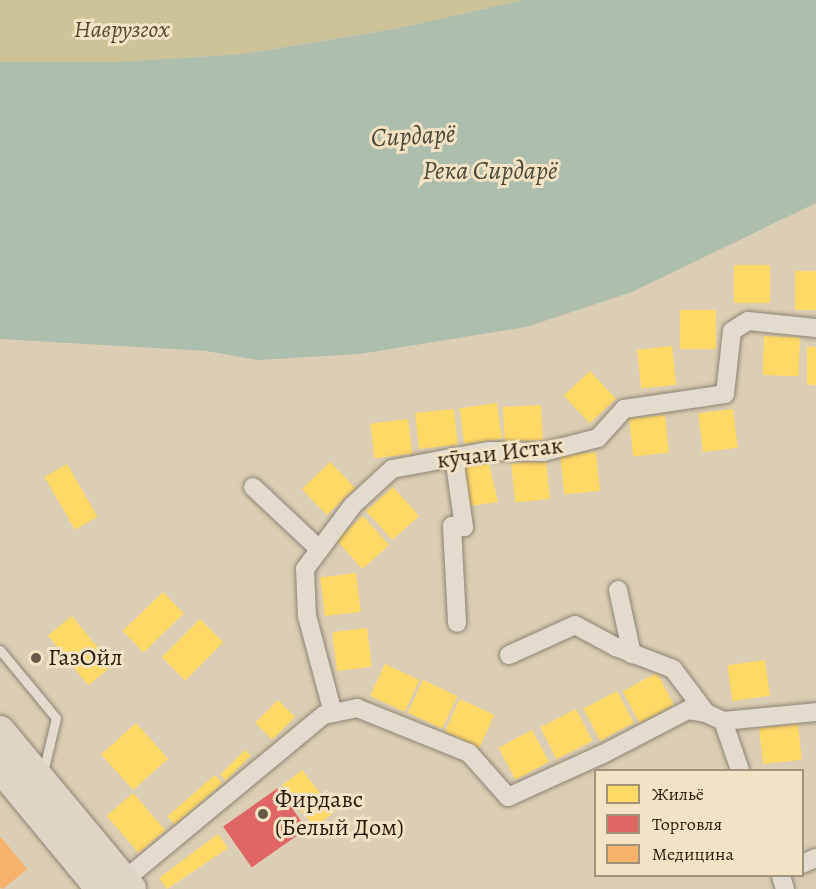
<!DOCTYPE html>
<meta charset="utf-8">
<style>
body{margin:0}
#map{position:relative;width:816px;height:889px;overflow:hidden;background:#dcceb4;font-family:Alegreya,serif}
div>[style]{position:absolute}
.green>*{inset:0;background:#ccc398}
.water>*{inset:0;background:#adbeac}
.homes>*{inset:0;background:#ffd966;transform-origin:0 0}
.shops>*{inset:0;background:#e06666;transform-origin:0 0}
.health>*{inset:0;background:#f6b26b}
.roads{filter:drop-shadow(0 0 2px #8d8373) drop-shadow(0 0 2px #8d8373)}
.service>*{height:9px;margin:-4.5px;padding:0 4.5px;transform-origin:4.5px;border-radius:4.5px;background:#e2dbce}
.minor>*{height:18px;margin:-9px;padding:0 9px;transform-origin:9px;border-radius:9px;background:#e2dbce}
.trunk>*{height:30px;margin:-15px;padding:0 15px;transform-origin:15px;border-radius:15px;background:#ded5c6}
.dots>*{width:16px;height:16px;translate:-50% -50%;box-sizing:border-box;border:3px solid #f3e2c3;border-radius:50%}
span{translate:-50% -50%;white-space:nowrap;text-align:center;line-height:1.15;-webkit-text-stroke:6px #f3e2c3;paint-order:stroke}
.park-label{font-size:24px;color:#554a2e;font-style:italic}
.street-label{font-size:24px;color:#281a0b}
.poi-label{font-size:24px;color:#281a0b}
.left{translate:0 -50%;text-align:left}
.water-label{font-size:26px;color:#4a493a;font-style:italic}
.legend{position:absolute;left:594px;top:769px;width:210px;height:108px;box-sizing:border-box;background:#f3e2c3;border:2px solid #a29279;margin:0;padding:8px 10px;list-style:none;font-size:18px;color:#281a0b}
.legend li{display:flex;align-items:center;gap:12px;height:30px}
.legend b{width:30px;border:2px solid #a29279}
</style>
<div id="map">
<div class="green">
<div style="clip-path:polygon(0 0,523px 0,400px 28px,243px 54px,119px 62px,0 62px)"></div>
</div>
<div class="water">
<div style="clip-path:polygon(523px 0,816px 0,816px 203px,632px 292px,526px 327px,360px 354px,258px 360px,206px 351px,0 339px,0 62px,119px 62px,243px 54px,400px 28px)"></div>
</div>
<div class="homes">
<div style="left:734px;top:265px;width:36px;height:38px"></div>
<div style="left:795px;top:271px;width:21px;height:39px"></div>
<div style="left:680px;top:310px;width:36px;height:39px"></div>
<div style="left:764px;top:336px;width:36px;height:39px;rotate:2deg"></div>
<div style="left:672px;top:346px;width:39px;height:35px;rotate:84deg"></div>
<div style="left:807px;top:347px;width:9px;height:38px"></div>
<div style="left:590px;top:371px;width:38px;height:36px;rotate:47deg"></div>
<div style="left:497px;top:403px;width:36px;height:38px;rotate:82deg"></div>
<div style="left:541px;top:405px;width:35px;height:38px;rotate:87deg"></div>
<div style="left:454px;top:409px;width:36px;height:39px;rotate:84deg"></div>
<div style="left:733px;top:409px;width:39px;height:35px;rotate:83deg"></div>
<div style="left:665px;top:415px;width:38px;height:36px;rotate:84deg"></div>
<div style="left:408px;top:419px;width:35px;height:38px;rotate:83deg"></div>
<div style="left:596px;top:452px;width:39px;height:36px;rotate:84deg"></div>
<div style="left:546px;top:460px;width:39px;height:35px;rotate:84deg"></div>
<div style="left:330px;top:462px;width:36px;height:39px;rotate:46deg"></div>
<div style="left:67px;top:464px;width:61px;height:26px;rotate:60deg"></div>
<div style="clip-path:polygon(489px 464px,498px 502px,469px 506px,462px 467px)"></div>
<div style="left:393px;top:487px;width:39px;height:36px;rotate:48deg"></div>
<div style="left:363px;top:516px;width:39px;height:36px;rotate:48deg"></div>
<div style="left:356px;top:573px;width:39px;height:36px;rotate:83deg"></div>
<div style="left:163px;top:592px;width:30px;height:56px;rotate:46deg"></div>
<div style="left:72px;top:616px;width:64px;height:31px;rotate:51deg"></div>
<div style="left:200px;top:619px;width:33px;height:54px;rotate:45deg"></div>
<div style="left:367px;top:628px;width:39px;height:35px;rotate:83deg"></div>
<div style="left:765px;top:660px;width:36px;height:38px;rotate:82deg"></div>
<div style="left:385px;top:664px;width:38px;height:35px;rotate:25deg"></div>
<div style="left:657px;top:673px;width:36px;height:39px;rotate:62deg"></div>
<div style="left:423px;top:680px;width:38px;height:36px;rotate:25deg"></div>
<div style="left:617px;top:691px;width:36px;height:38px;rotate:62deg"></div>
<div style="left:460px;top:699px;width:38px;height:36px;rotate:25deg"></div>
<div style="left:278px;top:700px;width:24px;height:32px;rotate:45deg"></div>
<div style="left:576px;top:709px;width:36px;height:40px;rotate:63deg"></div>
<div style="left:136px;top:723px;width:48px;height:47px;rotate:48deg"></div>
<div style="left:798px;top:724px;width:36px;height:39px;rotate:84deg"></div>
<div style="left:532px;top:730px;width:36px;height:38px;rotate:62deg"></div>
<div style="left:245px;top:750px;width:8px;height:35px;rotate:45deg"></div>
<div style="left:302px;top:770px;width:53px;height:25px;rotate:52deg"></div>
<div style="left:215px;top:775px;width:11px;height:63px;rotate:49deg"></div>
<div style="left:133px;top:793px;width:49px;height:35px;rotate:49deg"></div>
<div style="clip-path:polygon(218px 834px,228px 848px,167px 889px,159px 878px)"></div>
</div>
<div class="shops">
<div style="left:278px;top:788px;width:50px;height:67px;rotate:55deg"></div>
</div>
<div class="health">
<div style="clip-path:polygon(0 836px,27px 869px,3px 889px,0 887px)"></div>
</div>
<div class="roads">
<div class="service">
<div style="left:0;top:650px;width:88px;rotate:50.5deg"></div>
<div style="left:56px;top:718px;width:56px;rotate:103.5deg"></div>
</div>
<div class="minor">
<div style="left:454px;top:457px;width:71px;rotate:81.9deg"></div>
<div style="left:464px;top:527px;width:12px;rotate:-175deg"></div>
<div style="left:452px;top:526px;width:97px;rotate:87deg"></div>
<div style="left:253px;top:487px;width:91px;rotate:43.2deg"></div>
<div style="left:618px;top:590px;width:66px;rotate:77.7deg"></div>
<div style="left:509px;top:655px;width:72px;rotate:-24.4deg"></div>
<div style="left:575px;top:625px;width:47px;rotate:28.2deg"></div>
<div style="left:616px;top:647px;width:61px;rotate:21.1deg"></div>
<div style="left:673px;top:669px;width:55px;rotate:53.1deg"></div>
<div style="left:333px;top:713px;width:100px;rotate:-105deg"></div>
<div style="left:307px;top:616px;width:47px;rotate:-92.4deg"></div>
<div style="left:305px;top:569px;width:80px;rotate:-53.1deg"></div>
<div style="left:353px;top:505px;width:53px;rotate:-42.7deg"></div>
<div style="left:392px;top:469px;width:99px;rotate:-10.5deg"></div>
<div style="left:489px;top:451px;width:54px;rotate:1.1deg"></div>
<div style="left:543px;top:452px;width:57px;rotate:-14.3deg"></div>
<div style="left:598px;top:438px;width:39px;rotate:-48deg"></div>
<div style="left:624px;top:409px;width:102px;rotate:-8.4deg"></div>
<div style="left:725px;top:394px;width:63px;rotate:-83.7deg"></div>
<div style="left:732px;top:331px;width:19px;rotate:-32deg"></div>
<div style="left:748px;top:321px;width:68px;rotate:5.9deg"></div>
<div style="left:723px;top:721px;width:52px;rotate:70.9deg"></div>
<div style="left:802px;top:864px;width:15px;rotate:-23deg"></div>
<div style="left:781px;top:876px;width:14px;rotate:73deg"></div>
<div style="left:117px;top:886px;width:268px;rotate:-39.6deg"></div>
<div style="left:324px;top:715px;width:34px;rotate:-12deg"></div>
<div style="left:357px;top:708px;width:121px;rotate:21.9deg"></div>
<div style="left:469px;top:753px;width:59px;rotate:48.4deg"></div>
<div style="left:508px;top:797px;width:104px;rotate:-24.4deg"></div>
<div style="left:603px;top:754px;width:96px;rotate:-27.4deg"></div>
<div style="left:688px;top:710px;width:18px;rotate:9deg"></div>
<div style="left:706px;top:713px;width:19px;rotate:25deg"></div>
<div style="left:723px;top:721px;width:93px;rotate:-5.5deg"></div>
</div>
<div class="trunk">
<div style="left:0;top:731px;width:205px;rotate:50.3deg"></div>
<div style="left:0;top:767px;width:158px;rotate:50.4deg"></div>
</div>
</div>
<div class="dots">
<div style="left:36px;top:658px;background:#675946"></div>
<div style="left:263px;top:814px;background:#675946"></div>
</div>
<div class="park-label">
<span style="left:122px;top:30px">Наврузгох</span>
</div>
<div class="street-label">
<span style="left:500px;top:453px;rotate:-7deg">кӯчаи Истак</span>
</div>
<div class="poi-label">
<span class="left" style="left:48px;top:658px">ГазОйл</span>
<span class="left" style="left:275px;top:814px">Фирдавс<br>(Белый Дом)</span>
</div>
<div class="water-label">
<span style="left:413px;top:136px;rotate:-3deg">Сирдарё</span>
<span style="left:490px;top:171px">Река Сирдарё</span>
</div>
<ul class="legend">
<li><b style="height:16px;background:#ffd966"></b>Жильё</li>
<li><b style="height:16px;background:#e06666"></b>Торговля</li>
<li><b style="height:16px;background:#f6b26b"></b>Медицина</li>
</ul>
</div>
